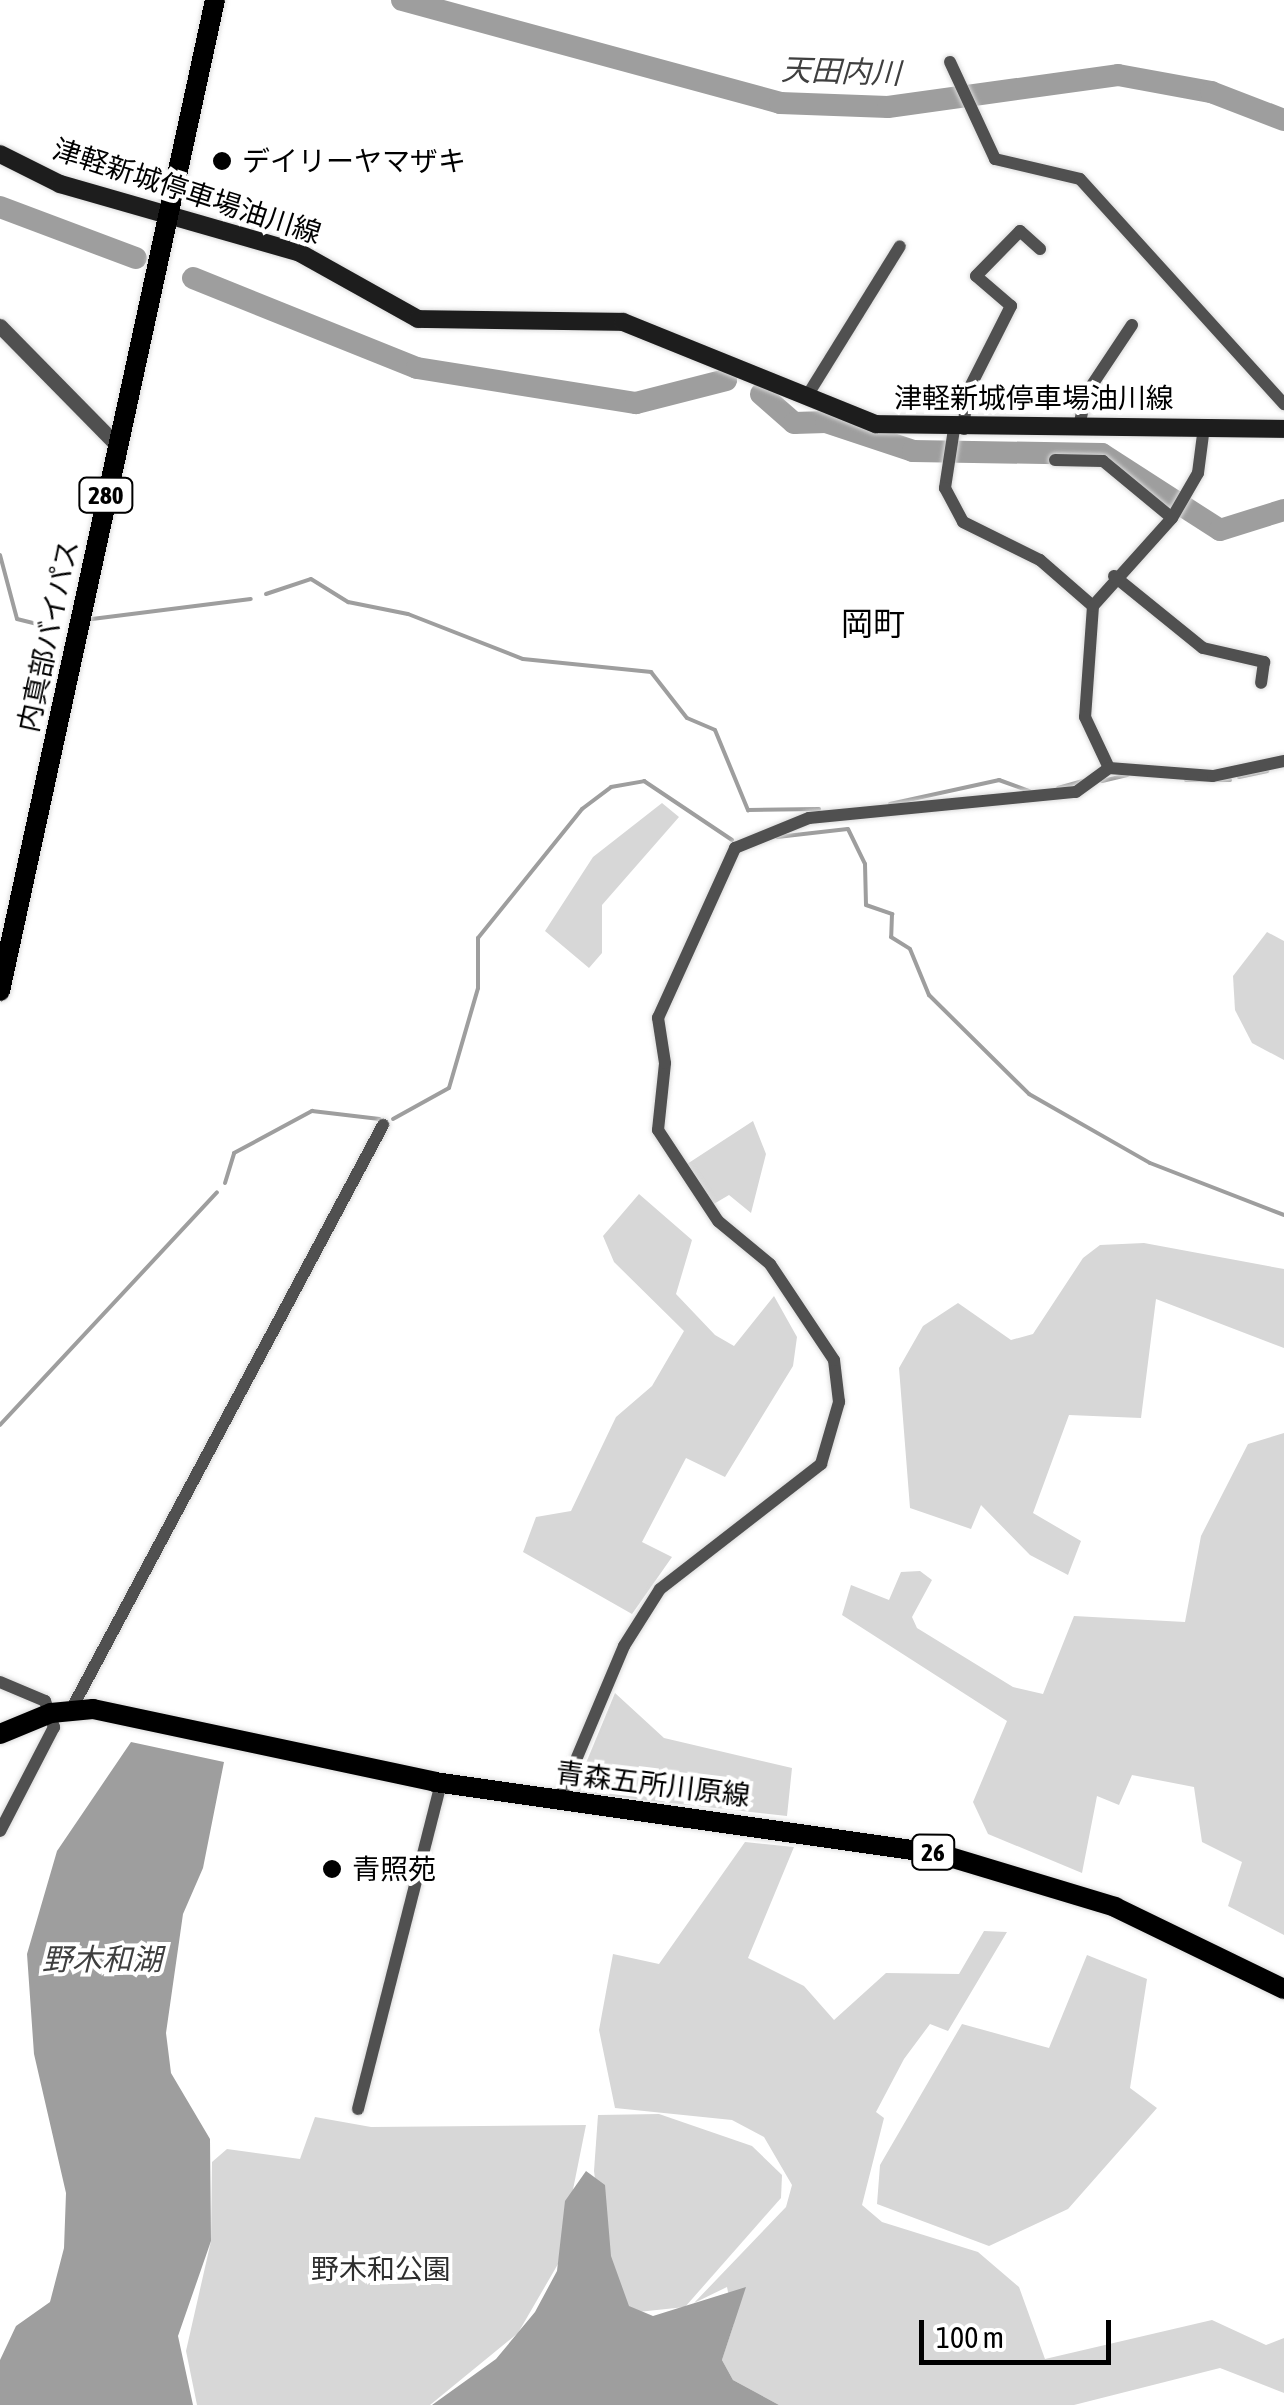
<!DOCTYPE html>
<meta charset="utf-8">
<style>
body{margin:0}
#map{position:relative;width:1284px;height:2405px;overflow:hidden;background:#fff;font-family:"Asap Condensed","Noto Sans JP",sans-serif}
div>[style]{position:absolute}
.green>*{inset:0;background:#d7d7d7}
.water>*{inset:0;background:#9e9e9e}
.stream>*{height:4px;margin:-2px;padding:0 2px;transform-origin:2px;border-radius:2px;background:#9e9e9e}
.river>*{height:22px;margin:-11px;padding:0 11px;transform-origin:11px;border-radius:11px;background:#9e9e9e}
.roads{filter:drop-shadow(0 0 2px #dbdbdb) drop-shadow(0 0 2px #dbdbdb)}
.minor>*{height:12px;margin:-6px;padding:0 6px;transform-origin:6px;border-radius:6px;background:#505050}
.tertiary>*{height:15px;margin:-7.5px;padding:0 7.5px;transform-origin:7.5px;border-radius:7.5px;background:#505050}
.secondary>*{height:18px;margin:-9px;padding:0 9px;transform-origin:9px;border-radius:9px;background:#1d1d1d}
.primary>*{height:20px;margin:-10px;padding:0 10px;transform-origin:10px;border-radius:10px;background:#000}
.trunk>*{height:20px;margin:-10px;padding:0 10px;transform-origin:10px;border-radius:10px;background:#000}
.dots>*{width:28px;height:28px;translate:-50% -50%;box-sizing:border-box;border:5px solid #fff;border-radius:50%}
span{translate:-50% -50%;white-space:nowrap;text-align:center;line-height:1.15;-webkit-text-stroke:8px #fff;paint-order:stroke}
.shield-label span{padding:2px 8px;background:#fff;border:2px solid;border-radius:8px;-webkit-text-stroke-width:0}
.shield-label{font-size:25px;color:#000;font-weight:700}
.poi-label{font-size:28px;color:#000}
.left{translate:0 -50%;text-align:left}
.street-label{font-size:28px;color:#000}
.park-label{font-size:28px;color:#2e2e2e}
.water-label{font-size:30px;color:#3f3f3f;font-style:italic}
.quarter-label{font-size:32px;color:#000}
.scale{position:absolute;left:919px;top:2320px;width:192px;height:45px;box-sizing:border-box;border:5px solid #000;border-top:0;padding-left:12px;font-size:30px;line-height:35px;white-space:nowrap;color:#000;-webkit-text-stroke:8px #fff;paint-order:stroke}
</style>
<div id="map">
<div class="green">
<div style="clip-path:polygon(662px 803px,679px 817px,602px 905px,602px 953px,589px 968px,545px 931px,593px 857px)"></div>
<div style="clip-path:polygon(1267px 932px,1284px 941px,1284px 1060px,1252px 1043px,1235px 1010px,1233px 976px)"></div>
<div style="clip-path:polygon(753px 1121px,766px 1154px,751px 1213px,729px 1195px,712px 1205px,684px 1166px)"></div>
<div style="clip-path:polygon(639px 1194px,692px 1240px,676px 1294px,715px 1335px,734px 1346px,774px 1296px,797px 1337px,793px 1366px,725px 1477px,686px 1458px,642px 1542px,672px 1557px,632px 1614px,523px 1552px,536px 1517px,571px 1511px,616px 1417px,652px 1386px,684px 1331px,614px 1262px,603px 1236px)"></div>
<div style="clip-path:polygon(1144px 1243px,1284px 1269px,1284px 1348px,1156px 1299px,1141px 1418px,1069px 1415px,1033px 1513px,1081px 1541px,1068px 1575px,1030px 1555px,981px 1505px,971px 1529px,910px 1508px,899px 1368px,923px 1326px,958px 1303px,1011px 1340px,1033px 1334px,1083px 1258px,1100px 1245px)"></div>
<div style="clip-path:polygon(1284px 1433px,1284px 1935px,1228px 1906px,1242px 1862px,1202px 1842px,1194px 1787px,1132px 1775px,1119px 1805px,1097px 1796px,1082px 1873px,988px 1834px,973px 1802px,1007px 1721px,842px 1615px,851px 1585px,889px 1600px,901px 1572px,920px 1571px,932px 1580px,912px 1617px,917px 1628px,1013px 1687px,1043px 1694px,1074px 1616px,1185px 1622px,1201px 1536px,1248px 1444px)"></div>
<div style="clip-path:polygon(615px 1693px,664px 1738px,792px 1768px,787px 1816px,574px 1792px)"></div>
<div style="clip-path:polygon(745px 1842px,794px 1847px,748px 1958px,804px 1986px,834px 2020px,886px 1973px,959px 1974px,984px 1931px,1007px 1932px,948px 2031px,930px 2024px,904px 2059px,876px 2112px,884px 2118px,862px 2205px,882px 2222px,978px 2252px,1019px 2287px,1045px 2359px,1212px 2320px,1266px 2345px,1284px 2338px,1284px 2393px,1220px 2368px,1074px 2405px,779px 2405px,733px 2380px,722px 2360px,734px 2323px,727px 2287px,694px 2303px,786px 2207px,792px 2185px,764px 2137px,732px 2120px,615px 2108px,599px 2030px,613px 1954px,659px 1964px)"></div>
<div style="clip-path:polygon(1087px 1955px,1147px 1979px,1130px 2088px,1157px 2108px,1068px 2209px,989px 2246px,877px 2204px,880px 2165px,962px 2024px,1049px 2048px)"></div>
<div style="clip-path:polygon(659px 2114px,752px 2146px,782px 2175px,781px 2198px,685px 2307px,638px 2312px,611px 2304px,594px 2171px,598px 2115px)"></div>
<div style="clip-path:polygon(315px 2117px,371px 2127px,586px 2125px,558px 2264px,518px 2333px,430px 2405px,197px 2405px,186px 2351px,211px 2241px,212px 2162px,227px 2149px,300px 2159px)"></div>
</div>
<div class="water">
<div style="clip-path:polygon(131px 1742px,224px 1762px,203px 1868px,183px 1914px,166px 2033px,171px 2073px,210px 2139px,211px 2241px,178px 2336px,193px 2405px,0 2405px,0 2360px,16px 2326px,50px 2302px,64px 2248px,66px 2193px,34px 2054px,27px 1954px,57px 1851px)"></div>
<div style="clip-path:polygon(586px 2171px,605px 2185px,611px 2256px,629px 2306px,653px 2316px,746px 2287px,722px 2360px,733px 2380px,779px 2405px,432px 2405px,496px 2359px,535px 2312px,557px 2271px,565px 2201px)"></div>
</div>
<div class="stream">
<div style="left:0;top:555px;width:66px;rotate:75.1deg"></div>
<div style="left:17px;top:619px;width:41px;rotate:14deg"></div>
<div style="left:266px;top:594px;width:47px;rotate:-18.4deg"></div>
<div style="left:311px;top:579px;width:44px;rotate:31.9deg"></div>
<div style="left:348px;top:602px;width:61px;rotate:11.3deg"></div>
<div style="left:408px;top:614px;width:123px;rotate:21.4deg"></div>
<div style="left:523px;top:659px;width:129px;rotate:5.8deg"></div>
<div style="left:651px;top:672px;width:58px;rotate:52deg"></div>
<div style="left:687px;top:718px;width:30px;rotate:23deg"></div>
<div style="left:715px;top:730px;width:87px;rotate:67.6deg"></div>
<div style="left:748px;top:810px;width:71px;rotate:-0.8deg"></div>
<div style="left:92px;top:619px;width:160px;rotate:-7.2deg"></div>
<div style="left:1239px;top:777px;width:29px;rotate:-12deg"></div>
<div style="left:1186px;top:780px;width:44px"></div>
<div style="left:1102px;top:781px;width:26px;rotate:-13deg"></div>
<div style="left:1058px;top:788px;width:26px;rotate:-16deg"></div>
<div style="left:890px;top:804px;width:112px;rotate:-12.4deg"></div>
<div style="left:999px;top:780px;width:33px;rotate:20deg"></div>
<div style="left:777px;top:837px;width:71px;rotate:-6.4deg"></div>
<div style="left:848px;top:829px;width:39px;rotate:64deg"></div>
<div style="left:865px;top:864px;width:41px;rotate:88.6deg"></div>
<div style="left:866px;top:905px;width:28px;rotate:19deg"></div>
<div style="left:892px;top:914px;width:23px;rotate:92deg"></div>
<div style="left:891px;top:937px;width:22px;rotate:32deg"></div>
<div style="left:910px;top:949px;width:50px;rotate:67.6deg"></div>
<div style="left:929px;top:995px;width:141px;rotate:44.7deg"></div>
<div style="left:1029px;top:1094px;width:139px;rotate:29.7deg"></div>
<div style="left:1150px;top:1163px;width:144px;rotate:21.2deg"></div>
<div style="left:393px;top:1119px;width:64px;rotate:-29deg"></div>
<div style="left:449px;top:1088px;width:104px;rotate:-73.8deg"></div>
<div style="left:478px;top:988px;width:50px;rotate:-90deg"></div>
<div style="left:478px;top:938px;width:166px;rotate:-51.1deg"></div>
<div style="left:582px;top:809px;width:36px;rotate:-37deg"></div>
<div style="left:611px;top:787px;width:34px;rotate:-10deg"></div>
<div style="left:644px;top:781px;width:106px;rotate:33.8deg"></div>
<div style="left:225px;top:1183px;width:31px;rotate:-73deg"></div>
<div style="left:234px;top:1153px;width:89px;rotate:-28.3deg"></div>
<div style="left:312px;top:1111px;width:68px;rotate:6.7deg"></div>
<div style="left:0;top:1425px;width:318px;rotate:-47deg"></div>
</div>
<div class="river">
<div style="left:402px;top:0;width:392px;rotate:15.2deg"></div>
<div style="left:780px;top:103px;width:108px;rotate:2.1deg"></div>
<div style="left:888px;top:107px;width:232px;rotate:-7.9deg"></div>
<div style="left:1118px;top:75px;width:95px;rotate:10.4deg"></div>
<div style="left:1211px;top:92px;width:78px;rotate:21deg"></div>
<div style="left:0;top:207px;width:145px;rotate:20.6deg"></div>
<div style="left:193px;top:278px;width:241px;rotate:21.9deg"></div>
<div style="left:417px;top:368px;width:222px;rotate:9.1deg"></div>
<div style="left:636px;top:403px;width:93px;rotate:-14.3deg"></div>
<div style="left:761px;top:394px;width:44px;rotate:41.3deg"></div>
<div style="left:794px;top:423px;width:32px;rotate:-2deg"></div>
<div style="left:826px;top:422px;width:92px;rotate:18.4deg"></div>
<div style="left:913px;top:451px;width:189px;rotate:0.9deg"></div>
<div style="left:1102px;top:454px;width:140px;rotate:32.8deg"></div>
<div style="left:1220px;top:530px;width:67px;rotate:-17.4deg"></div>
</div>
<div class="roads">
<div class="minor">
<div style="left:950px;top:62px;width:107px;rotate:65.1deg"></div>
<div style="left:995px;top:159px;width:87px;rotate:13.2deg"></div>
<div style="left:1080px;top:179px;width:304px;rotate:47.8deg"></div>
<div style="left:807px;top:396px;width:176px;rotate:-58.2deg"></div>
<div style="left:1080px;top:422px;width:29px;rotate:-78deg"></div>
<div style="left:1086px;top:394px;width:83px;rotate:-56.3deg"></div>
<div style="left:954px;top:429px;width:60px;rotate:98.7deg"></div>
<div style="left:945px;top:488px;width:38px;rotate:62deg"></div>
<div style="left:963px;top:522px;width:86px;rotate:26.3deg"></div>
<div style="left:1040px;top:560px;width:70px;rotate:41deg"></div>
<div style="left:1093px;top:606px;width:111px;rotate:94.1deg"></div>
<div style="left:1085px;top:717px;width:56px;rotate:64.8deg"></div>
<div style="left:964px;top:429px;width:34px;rotate:-87deg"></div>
<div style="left:966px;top:395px;width:100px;rotate:-63.2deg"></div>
<div style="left:1011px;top:306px;width:46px;rotate:-139.4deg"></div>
<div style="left:976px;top:276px;width:63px;rotate:-45.6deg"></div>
<div style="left:1020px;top:231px;width:27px;rotate:42deg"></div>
<div style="left:1055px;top:460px;width:48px;rotate:1.2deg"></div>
<div style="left:1103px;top:461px;width:89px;rotate:39.6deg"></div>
<div style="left:1172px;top:518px;width:118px;rotate:131.9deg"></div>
<div style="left:1172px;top:518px;width:52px;rotate:-60deg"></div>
<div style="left:1198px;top:473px;width:46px;rotate:-82.6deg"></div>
<div style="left:1114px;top:576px;width:114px;rotate:39deg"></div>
<div style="left:1203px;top:648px;width:63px;rotate:12.9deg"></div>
<div style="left:1264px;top:662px;width:21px;rotate:98deg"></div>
<div style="left:0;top:1682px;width:49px;rotate:22.9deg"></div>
<div style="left:45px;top:1701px;width:28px;rotate:71deg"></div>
<div style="left:54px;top:1727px;width:117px;rotate:117.4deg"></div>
<div style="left:72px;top:1708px;width:661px;rotate:-61.92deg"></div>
<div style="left:559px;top:1800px;width:167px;rotate:-67.1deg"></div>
<div style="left:624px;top:1646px;width:67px;rotate:-57.7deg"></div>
<div style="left:660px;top:1589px;width:204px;rotate:-37.8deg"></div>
<div style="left:821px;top:1464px;width:65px;rotate:-73.8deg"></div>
<div style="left:839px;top:1402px;width:42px;rotate:-96.8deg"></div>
<div style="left:834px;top:1360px;width:115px;rotate:-123.7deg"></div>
<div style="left:770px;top:1264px;width:67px;rotate:-140.4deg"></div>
<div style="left:718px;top:1221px;width:109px;rotate:-123.4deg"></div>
<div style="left:658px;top:1130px;width:67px;rotate:-84deg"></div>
<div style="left:665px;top:1063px;width:46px;rotate:-98.8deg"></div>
<div style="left:658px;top:1018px;width:187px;rotate:-65.6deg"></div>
<div style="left:735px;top:848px;width:80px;rotate:-22.1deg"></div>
<div style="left:809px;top:818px;width:268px;rotate:-5.6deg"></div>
<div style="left:1076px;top:792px;width:41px;rotate:-36deg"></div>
<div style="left:1109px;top:768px;width:104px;rotate:4.4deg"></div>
<div style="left:1213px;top:776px;width:73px;rotate:-11.9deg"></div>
<div style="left:358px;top:2109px;width:336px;rotate:-75.7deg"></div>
</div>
<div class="tertiary">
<div style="left:0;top:326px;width:167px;rotate:45.5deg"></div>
</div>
<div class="secondary">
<div style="left:0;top:154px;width:67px;rotate:26.6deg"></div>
<div style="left:60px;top:184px;width:250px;rotate:16deg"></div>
<div style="left:300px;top:253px;width:135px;rotate:29.2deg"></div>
<div style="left:418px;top:319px;width:205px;rotate:0.8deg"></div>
<div style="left:623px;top:322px;width:273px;rotate:22deg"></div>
<div style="left:876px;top:424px;width:408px;rotate:0.7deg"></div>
</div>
<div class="primary">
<div style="left:0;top:1734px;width:55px;rotate:-22.4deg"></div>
<div style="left:51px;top:1713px;width:42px;rotate:-5.4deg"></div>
<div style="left:93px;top:1709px;width:350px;rotate:12deg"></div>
<div style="left:435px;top:1782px;width:510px;rotate:8.11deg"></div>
<div style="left:940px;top:1854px;width:183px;rotate:16.8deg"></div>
<div style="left:1115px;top:1907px;width:188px;rotate:25.9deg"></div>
</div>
<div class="trunk">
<div style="left:0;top:991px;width:1014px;rotate:-77.76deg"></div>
</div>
</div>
<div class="dots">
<div style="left:222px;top:161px;background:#000"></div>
<div style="left:332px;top:1869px;background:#000"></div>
</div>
<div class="shield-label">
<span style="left:106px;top:495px">280</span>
<span style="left:933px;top:1852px">26</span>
</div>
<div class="poi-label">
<span class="left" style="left:242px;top:161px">デイリーヤマザキ</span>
<span class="left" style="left:352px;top:1869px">青照苑</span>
</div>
<div class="street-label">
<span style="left:187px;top:191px;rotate:18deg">津軽新城停車場油川線</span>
<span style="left:1034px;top:398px">津軽新城停車場油川線</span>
<span style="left:48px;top:636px;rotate:-78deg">内真部バイパス</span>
<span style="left:653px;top:1784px;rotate:7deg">青森五所川原線</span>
</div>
<div class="park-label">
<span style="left:381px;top:2269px">野木和公園</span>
</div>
<div class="water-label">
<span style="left:841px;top:71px;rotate:2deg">天田内川</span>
<span style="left:102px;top:1959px">野木和湖</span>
</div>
<div class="quarter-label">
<span style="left:873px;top:624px">岡町</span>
</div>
<div class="scale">100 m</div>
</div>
